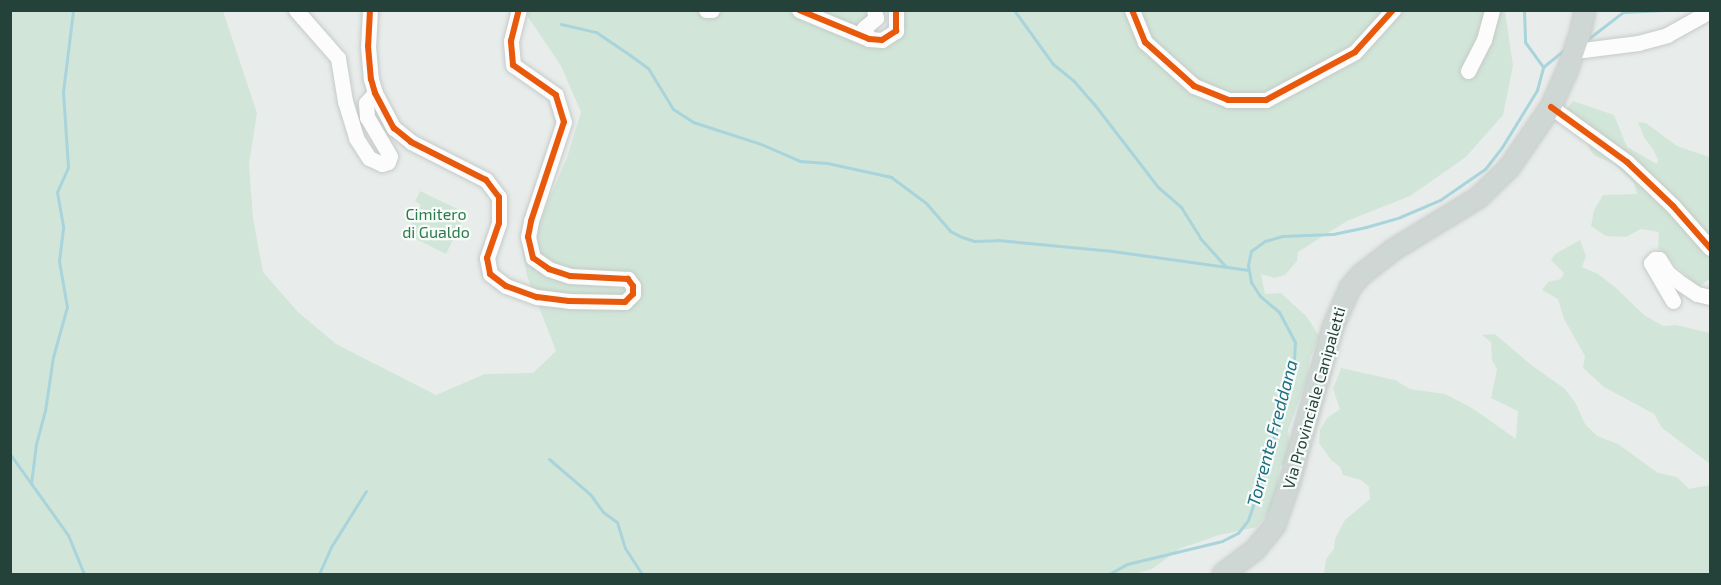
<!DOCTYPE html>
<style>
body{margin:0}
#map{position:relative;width:1721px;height:585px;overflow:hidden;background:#e8edeb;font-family:"Exo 2",sans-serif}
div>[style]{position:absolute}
.green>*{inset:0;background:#d1e6d8}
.stream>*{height:3px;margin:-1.5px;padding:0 1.5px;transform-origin:1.5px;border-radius:1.5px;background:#a9d4db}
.roads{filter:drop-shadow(0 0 2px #c5cac8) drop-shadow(0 0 2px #c5cac8)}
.minor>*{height:15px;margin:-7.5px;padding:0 7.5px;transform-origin:7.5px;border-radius:7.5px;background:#fcfcfc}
.major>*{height:20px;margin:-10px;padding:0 10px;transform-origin:10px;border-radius:10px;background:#cfd7d5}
.cycleway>*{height:6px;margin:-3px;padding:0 3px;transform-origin:3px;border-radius:3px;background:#e8590c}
span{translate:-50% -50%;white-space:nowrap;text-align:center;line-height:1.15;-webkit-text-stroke:4.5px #f7fbf9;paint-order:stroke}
.park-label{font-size:16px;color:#2d7a4b}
.street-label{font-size:16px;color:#24423a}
.water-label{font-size:18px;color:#1c6f80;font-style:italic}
.frame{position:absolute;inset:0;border:12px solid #24423a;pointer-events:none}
</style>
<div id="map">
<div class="green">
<div style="clip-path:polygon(10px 11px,223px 11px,257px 113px,249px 164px,253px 218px,263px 272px,298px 312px,336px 344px,436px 395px,485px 374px,533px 373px,556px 351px,527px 276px,521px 243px,539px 222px,567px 158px,581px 112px,561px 66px,524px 11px,871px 11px,861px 27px,884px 45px,901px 11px,1127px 11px,1141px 44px,1227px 105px,1312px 83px,1398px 11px,1505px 11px,1513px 66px,1503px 115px,1466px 157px,1410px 196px,1347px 221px,1298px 252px,1297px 261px,1285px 275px,1274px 278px,1261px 274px,1265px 294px,1281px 293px,1307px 317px,1319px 336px,1310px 358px,1307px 379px,1288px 430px,1290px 449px,1286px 463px,1280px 466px,1275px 503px,1257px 527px,1219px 535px,1179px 549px,1152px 569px,1135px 574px,11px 574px)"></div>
<div style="clip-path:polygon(1135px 11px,1390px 11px,1353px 49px,1265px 97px,1228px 97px,1196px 83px,1147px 40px)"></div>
<div style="clip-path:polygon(1573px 101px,1614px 115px,1627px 147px,1657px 164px,1658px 160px,1654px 151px,1644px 137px,1638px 122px,1646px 123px,1677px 146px,1710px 157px,1710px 279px,1698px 287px,1658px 248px,1659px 232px,1641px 229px,1626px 237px,1606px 236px,1591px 226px,1594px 210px,1603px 195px,1637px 194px,1634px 183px,1613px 163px,1595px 156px,1590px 150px,1575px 117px,1567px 108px)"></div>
<div style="clip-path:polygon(420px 191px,466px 213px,446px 254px,406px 234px,421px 205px,415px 201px)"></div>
<div style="clip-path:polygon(1580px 240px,1586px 256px,1582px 267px,1598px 274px,1615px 287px,1644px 315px,1663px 326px,1676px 325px,1710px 333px,1710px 464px,1662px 428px,1654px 414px,1604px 387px,1583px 368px,1585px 356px,1564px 319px,1558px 299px,1542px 290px,1548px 282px,1561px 279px,1564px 273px,1551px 260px,1555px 254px)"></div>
<div style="clip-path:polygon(1495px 334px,1530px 364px,1565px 389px,1575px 402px,1585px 424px,1597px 436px,1618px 444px,1658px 473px,1677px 477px,1689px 489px,1710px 485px,1710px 574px,1324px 574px,1326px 559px,1334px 549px,1335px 539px,1345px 520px,1370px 499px,1369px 487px,1361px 480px,1343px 475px,1340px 467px,1331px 460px,1319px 443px,1320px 430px,1327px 418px,1340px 409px,1333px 389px,1341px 368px,1395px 380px,1410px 389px,1445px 394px,1472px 408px,1516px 439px,1518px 411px,1491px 398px,1497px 369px,1492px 360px,1491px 342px,1482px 335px)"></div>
</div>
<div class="stream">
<div style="left:1014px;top:10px;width:67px;rotate:54.2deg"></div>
<div style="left:1053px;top:64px;width:26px;rotate:39deg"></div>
<div style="left:1073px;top:80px;width:32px;rotate:49deg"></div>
<div style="left:1094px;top:104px;width:105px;rotate:52.4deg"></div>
<div style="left:1158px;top:187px;width:30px;rotate:41deg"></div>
<div style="left:1181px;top:207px;width:36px;rotate:58deg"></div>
<div style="left:1200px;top:238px;width:38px;rotate:48deg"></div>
<div style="left:1524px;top:10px;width:32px;rotate:88deg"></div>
<div style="left:1525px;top:42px;width:31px;rotate:54deg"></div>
<div style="left:561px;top:24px;width:36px;rotate:13deg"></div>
<div style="left:596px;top:32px;width:41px;rotate:34.1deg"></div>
<div style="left:630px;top:55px;width:22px;rotate:36deg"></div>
<div style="left:648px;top:68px;width:48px;rotate:58.6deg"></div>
<div style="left:673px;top:109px;width:24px;rotate:33deg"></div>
<div style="left:693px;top:122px;width:71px;rotate:17.9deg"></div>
<div style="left:761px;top:144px;width:43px;rotate:23.6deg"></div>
<div style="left:800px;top:161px;width:27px;rotate:4deg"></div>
<div style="left:827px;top:163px;width:66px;rotate:12.3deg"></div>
<div style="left:891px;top:177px;width:44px;rotate:36.6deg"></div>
<div style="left:926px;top:203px;width:37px;rotate:49deg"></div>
<div style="left:950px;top:231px;width:13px;rotate:27deg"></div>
<div style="left:962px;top:237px;width:13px;rotate:18deg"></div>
<div style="left:974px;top:241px;width:24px;rotate:-2deg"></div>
<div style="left:998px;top:240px;width:115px;rotate:5.5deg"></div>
<div style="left:1112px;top:251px;width:138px;rotate:7.9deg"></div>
<div style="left:1588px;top:39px;width:44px;rotate:-37.6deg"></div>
<div style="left:1623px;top:12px;width:43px;rotate:-2.7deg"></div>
<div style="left:10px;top:454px;width:100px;rotate:54.4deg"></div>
<div style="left:68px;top:535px;width:42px;rotate:67.7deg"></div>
<div style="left:549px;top:459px;width:54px;rotate:40.5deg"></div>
<div style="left:590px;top:494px;width:22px;rotate:54deg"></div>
<div style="left:603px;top:512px;width:17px;rotate:36deg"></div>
<div style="left:617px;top:522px;width:27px;rotate:73deg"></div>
<div style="left:625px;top:548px;width:31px;rotate:57deg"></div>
<div style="left:31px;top:484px;width:40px;rotate:-82.9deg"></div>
<div style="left:36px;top:444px;width:34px;rotate:-75deg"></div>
<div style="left:45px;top:411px;width:55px;rotate:-81.6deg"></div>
<div style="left:53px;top:357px;width:52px;rotate:-74.4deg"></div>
<div style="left:67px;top:307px;width:47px;rotate:-99.9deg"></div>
<div style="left:59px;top:261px;width:35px;rotate:-83deg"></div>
<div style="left:63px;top:226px;width:35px;rotate:-100deg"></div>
<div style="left:57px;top:192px;width:27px;rotate:-66deg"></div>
<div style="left:68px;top:167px;width:75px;rotate:-93.8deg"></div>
<div style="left:63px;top:92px;width:83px;rotate:-83deg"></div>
<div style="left:319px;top:574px;width:30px;rotate:-66deg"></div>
<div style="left:331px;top:547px;width:66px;rotate:-58deg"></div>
<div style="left:1109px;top:574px;width:21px;rotate:-29deg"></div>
<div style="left:1127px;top:564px;width:98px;rotate:-13.6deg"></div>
<div style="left:1222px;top:541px;width:18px;rotate:-27deg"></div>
<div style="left:1238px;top:533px;width:16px;rotate:-52deg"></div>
<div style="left:1248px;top:520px;width:49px;rotate:-70.8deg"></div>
<div style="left:1264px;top:474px;width:118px;rotate:-75.3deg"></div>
<div style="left:1294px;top:360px;width:18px;rotate:-87deg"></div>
<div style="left:1295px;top:342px;width:34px;rotate:-118deg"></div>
<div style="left:1279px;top:312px;width:25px;rotate:-140deg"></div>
<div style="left:1260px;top:296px;width:17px;rotate:-123deg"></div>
<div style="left:1251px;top:282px;width:17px;rotate:-100deg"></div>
<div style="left:1248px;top:265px;width:14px;rotate:-78deg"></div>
<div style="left:1251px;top:251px;width:17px;rotate:-36deg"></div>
<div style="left:1265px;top:241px;width:18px;rotate:-16deg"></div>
<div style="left:1282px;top:236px;width:51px;rotate:-2.2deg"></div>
<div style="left:1333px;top:234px;width:34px;rotate:-12deg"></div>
<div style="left:1366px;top:227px;width:35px;rotate:-16deg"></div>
<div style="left:1400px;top:217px;width:43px;rotate:-23deg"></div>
<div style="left:1440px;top:200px;width:55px;rotate:-34.6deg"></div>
<div style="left:1485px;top:169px;width:28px;rotate:-52deg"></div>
<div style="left:1502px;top:147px;width:67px;rotate:-58.4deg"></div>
<div style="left:1537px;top:90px;width:24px;rotate:-75deg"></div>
<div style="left:1543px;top:67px;width:28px;rotate:-39deg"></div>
</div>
<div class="roads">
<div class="minor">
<div style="left:296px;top:10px;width:64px;rotate:48.8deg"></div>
<div style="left:338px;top:58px;width:44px;rotate:80.8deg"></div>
<div style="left:345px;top:101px;width:39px;rotate:73deg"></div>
<div style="left:356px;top:138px;width:24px;rotate:57deg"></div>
<div style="left:369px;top:158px;width:14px;rotate:25deg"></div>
<div style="left:382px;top:164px;width:6px;rotate:-18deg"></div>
<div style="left:388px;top:162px;width:6px;rotate:-72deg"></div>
<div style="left:390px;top:156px;width:45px;rotate:-120.5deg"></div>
<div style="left:367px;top:117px;width:14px;rotate:-94deg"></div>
<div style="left:366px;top:103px;width:13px;rotate:-48deg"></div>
<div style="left:370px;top:10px;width:36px;rotate:93deg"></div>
<div style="left:368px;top:46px;width:33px;rotate:85deg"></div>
<div style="left:371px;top:79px;width:15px;rotate:74deg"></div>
<div style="left:375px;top:93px;width:40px;rotate:62deg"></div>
<div style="left:394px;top:128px;width:22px;rotate:39deg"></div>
<div style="left:411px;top:142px;width:84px;rotate:26.9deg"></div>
<div style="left:486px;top:180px;width:21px;rotate:53deg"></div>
<div style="left:499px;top:197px;width:26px;rotate:90deg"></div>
<div style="left:499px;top:223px;width:37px;rotate:109deg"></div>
<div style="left:487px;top:258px;width:16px;rotate:79deg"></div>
<div style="left:490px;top:274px;width:20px;rotate:37deg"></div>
<div style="left:506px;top:286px;width:33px;rotate:20deg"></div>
<div style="left:537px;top:297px;width:32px;rotate:7deg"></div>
<div style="left:569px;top:301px;width:56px;rotate:1deg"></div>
<div style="left:625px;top:302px;width:11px;rotate:-45deg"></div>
<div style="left:633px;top:294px;width:8px;rotate:-90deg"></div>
<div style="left:633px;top:286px;width:9px;rotate:-126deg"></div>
<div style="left:628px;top:279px;width:58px;rotate:-177deg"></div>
<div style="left:570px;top:276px;width:22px;rotate:-162deg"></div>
<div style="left:549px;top:269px;width:19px;rotate:-145deg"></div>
<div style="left:533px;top:258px;width:22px;rotate:-103deg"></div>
<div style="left:528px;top:237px;width:16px;rotate:-79deg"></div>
<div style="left:531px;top:221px;width:104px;rotate:-71.6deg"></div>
<div style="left:564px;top:122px;width:28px;rotate:-107deg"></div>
<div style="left:556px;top:95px;width:52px;rotate:-145.1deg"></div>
<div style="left:513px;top:65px;width:24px;rotate:-95deg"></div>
<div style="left:511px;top:41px;width:32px;rotate:-76deg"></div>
<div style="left:706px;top:10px;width:6px"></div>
<div style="left:799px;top:10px;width:76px;rotate:22.5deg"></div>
<div style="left:869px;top:39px;width:13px;rotate:4deg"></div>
<div style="left:882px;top:40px;width:17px;rotate:-33deg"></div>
<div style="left:896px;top:31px;width:21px;rotate:-90deg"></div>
<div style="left:1132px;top:10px;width:35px;rotate:68deg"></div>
<div style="left:1145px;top:42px;width:66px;rotate:41.9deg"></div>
<div style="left:1194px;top:86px;width:37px;rotate:22deg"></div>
<div style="left:1228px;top:100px;width:38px"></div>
<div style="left:1266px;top:100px;width:101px;rotate:-28.3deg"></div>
<div style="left:1355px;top:52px;width:57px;rotate:-47.9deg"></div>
<div style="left:869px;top:39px;width:12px;rotate:-114deg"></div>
<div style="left:864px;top:28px;width:16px;rotate:-40deg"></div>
<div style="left:876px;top:18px;width:8px;rotate:-104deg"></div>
<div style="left:1575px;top:51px;width:64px;rotate:-7.2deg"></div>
<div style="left:1638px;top:43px;width:30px;rotate:-15deg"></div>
<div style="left:1667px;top:35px;width:49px;rotate:-29.2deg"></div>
<div style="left:1468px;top:71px;width:35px;rotate:-63deg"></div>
<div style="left:1484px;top:40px;width:31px;rotate:-75deg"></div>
<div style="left:1551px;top:107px;width:94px;rotate:35.9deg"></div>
<div style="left:1627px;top:162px;width:64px;rotate:43.7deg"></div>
<div style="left:1673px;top:206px;width:56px;rotate:48.6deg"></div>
<div style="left:1673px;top:301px;width:44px;rotate:-120.1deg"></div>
<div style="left:1651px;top:263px;width:6px;rotate:-45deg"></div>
<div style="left:1655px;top:259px;width:4px"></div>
<div style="left:1659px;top:259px;width:15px;rotate:58deg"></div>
<div style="left:1667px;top:272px;width:19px;rotate:39deg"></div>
<div style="left:1682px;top:284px;width:18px;rotate:34deg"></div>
<div style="left:1697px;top:294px;width:13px;rotate:13deg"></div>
</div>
<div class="major">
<div style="left:1223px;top:574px;width:40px;rotate:-37deg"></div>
<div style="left:1255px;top:550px;width:32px;rotate:-51deg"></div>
<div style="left:1275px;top:525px;width:42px;rotate:-70.7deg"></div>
<div style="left:1289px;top:485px;width:164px;rotate:-74.4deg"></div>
<div style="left:1333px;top:327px;width:43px;rotate:-66.4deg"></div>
<div style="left:1350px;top:288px;width:17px;rotate:-50deg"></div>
<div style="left:1361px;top:275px;width:41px;rotate:-38deg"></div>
<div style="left:1393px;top:250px;width:100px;rotate:-31.5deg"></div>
<div style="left:1478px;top:198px;width:43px;rotate:-44.1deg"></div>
<div style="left:1509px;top:168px;width:74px;rotate:-55.5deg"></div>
<div style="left:1551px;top:107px;width:36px;rotate:-66deg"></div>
<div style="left:1566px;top:74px;width:42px;rotate:-70.7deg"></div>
<div style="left:1580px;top:34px;width:25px;rotate:-78deg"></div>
</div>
</div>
<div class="cycleway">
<div style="left:370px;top:10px;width:36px;rotate:93deg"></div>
<div style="left:368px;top:46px;width:33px;rotate:85deg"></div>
<div style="left:371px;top:79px;width:15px;rotate:74deg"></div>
<div style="left:375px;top:93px;width:40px;rotate:62deg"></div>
<div style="left:394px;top:128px;width:22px;rotate:39deg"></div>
<div style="left:411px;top:142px;width:84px;rotate:26.9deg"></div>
<div style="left:486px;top:180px;width:21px;rotate:53deg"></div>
<div style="left:499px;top:197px;width:26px;rotate:90deg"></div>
<div style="left:499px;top:223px;width:37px;rotate:109deg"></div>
<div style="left:487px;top:258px;width:16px;rotate:79deg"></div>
<div style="left:490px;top:274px;width:20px;rotate:37deg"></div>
<div style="left:506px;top:286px;width:33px;rotate:20deg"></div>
<div style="left:537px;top:297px;width:32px;rotate:7deg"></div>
<div style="left:569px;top:301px;width:56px;rotate:1deg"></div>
<div style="left:625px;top:302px;width:11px;rotate:-45deg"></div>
<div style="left:633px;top:294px;width:8px;rotate:-90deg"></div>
<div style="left:633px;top:286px;width:9px;rotate:-126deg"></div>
<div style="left:628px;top:279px;width:58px;rotate:-177deg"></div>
<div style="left:570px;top:276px;width:22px;rotate:-162deg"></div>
<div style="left:549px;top:269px;width:19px;rotate:-145deg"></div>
<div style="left:533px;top:258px;width:22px;rotate:-103deg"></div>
<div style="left:528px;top:237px;width:16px;rotate:-79deg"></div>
<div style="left:531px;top:221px;width:104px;rotate:-71.6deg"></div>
<div style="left:564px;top:122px;width:28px;rotate:-107deg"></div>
<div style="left:556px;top:95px;width:52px;rotate:-145.1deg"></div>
<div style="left:513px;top:65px;width:24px;rotate:-95deg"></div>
<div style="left:511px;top:41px;width:32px;rotate:-76deg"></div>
<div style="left:799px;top:10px;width:76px;rotate:22.5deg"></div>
<div style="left:869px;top:39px;width:13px;rotate:4deg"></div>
<div style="left:882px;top:40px;width:17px;rotate:-33deg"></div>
<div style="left:896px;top:31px;width:21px;rotate:-90deg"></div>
<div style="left:1132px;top:10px;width:35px;rotate:68deg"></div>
<div style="left:1145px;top:42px;width:66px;rotate:41.9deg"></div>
<div style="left:1194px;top:86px;width:37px;rotate:22deg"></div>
<div style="left:1228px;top:100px;width:38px"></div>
<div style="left:1266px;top:100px;width:101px;rotate:-28.3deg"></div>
<div style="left:1355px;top:52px;width:57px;rotate:-47.9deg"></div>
<div style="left:1551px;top:107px;width:94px;rotate:35.9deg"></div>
<div style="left:1627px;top:162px;width:64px;rotate:43.7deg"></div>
<div style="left:1673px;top:206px;width:56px;rotate:48.6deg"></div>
</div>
<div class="park-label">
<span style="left:436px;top:223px">Cimitero<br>di Gualdo</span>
</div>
<div class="street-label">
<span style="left:1314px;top:398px;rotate:-74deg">Via Provinciale Canipaletti</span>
</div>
<div class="water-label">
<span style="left:1272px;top:433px;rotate:-75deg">Torrente Freddana</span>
</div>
<div class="frame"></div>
</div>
